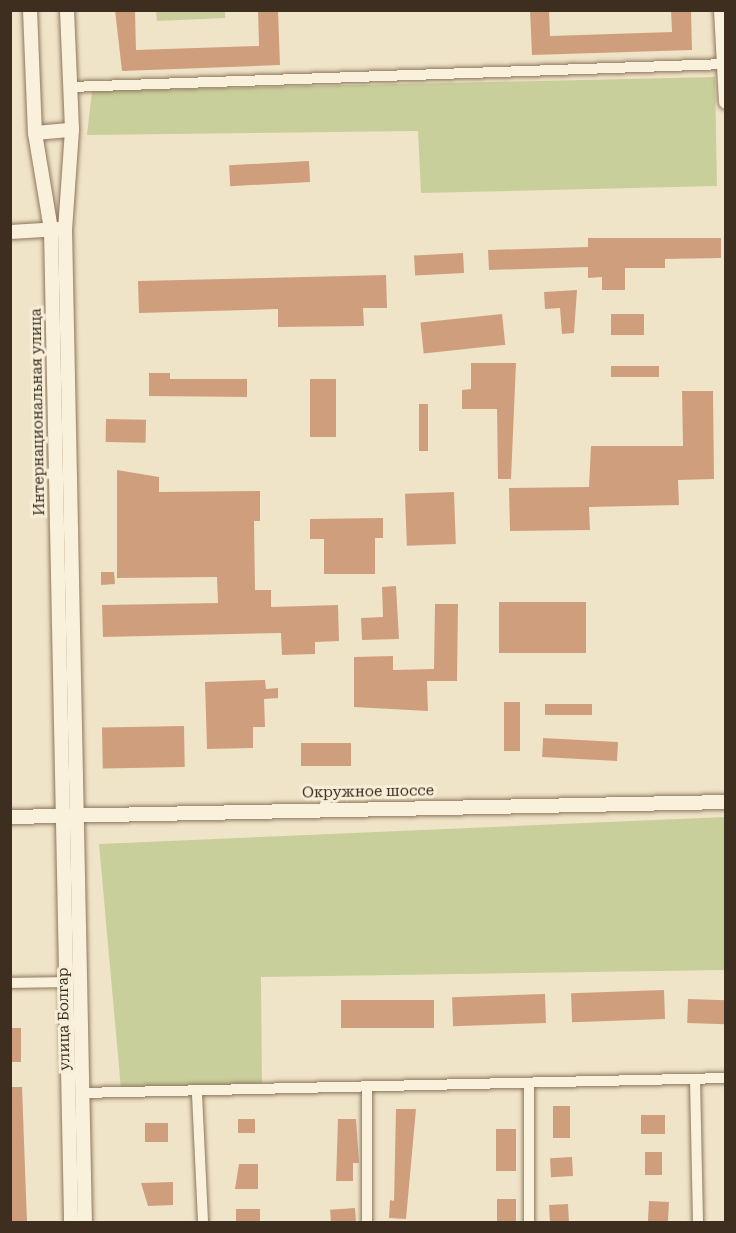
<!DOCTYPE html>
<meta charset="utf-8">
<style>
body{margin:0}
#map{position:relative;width:736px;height:1233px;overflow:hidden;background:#f0e4c8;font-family:"Roboto Serif",serif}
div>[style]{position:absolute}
.green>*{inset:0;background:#c9cf9b}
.building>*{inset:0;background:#cf9f7d;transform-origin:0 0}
.roads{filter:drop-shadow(0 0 2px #8d765c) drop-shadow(0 0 2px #8d765c)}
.minor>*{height:10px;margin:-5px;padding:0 5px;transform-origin:5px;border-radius:5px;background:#faf1dc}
.tertiary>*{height:14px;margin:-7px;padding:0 7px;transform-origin:7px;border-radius:7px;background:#faf1dc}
span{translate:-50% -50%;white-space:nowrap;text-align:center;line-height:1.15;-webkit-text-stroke:6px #f7eed8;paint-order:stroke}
.street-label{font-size:15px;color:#3d2e20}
.frame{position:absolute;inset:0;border:12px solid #3d2e20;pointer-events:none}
</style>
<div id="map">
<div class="green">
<div style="clip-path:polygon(156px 11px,225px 11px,225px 18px,157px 21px)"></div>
<div style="clip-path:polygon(715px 77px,717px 186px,421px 193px,418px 131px,87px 135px,92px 91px)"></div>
<div style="clip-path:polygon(725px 817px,725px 970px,261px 977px,262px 1087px,121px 1089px,99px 844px)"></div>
</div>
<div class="building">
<div style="clip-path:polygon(115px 10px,135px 10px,136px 50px,259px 46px,258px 10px,278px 10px,280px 65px,122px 71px)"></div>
<div style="clip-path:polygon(530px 10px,549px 10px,550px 36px,672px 32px,671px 10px,691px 10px,692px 50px,532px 55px)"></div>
<div style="left:309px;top:161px;width:21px;height:80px;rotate:87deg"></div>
<div style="clip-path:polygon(588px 238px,721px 238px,721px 258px,665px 259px,665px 268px,625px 268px,625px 290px,602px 290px,602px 277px,588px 278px,588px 267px,489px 270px,488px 250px,588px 247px)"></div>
<div style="left:463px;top:253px;width:20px;height:49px;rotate:87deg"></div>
<div style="clip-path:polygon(386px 275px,387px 308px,363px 308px,364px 326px,278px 327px,278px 309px,139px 313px,138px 281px)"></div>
<div style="clip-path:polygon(577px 290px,574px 333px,562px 334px,560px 308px,545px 309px,544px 292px)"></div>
<div style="left:502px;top:314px;width:31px;height:82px;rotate:84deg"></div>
<div style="left:611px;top:314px;width:33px;height:21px"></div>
<div style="clip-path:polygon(471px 363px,516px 363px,511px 479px,498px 479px,497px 409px,462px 409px,462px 390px,471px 389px)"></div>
<div style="left:659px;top:366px;width:11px;height:48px;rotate:90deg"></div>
<div style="clip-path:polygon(149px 373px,170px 373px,170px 379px,247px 379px,247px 397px,149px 396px)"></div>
<div style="left:310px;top:379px;width:26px;height:58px"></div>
<div style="clip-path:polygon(682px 391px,713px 391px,714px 479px,678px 480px,679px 505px,589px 507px,590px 530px,510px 531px,509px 488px,589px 487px,591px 446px,683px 446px)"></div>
<div style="left:419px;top:404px;width:9px;height:47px"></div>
<div style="left:106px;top:419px;width:40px;height:23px;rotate:1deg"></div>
<div style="clip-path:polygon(117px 470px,159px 477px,159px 492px,260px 491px,260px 521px,254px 521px,255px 590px,271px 590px,271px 607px,338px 605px,339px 641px,315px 642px,315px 654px,282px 655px,281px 633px,103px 637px,102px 605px,218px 603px,217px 577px,117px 578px)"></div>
<div style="left:454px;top:492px;width:52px;height:49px;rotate:88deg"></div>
<div style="clip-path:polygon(383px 518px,383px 538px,375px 538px,375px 574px,324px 574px,324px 539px,310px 539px,310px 519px)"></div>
<div style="clip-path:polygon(101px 572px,114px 572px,115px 584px,101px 585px)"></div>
<div style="clip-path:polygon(396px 586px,399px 639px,362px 640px,361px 618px,383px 617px,382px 587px)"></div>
<div style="left:499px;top:602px;width:87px;height:51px"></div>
<div style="clip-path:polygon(435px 604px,458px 604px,457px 681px,427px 681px,428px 711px,354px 707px,354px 657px,393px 656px,393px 670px,434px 669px)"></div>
<div style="clip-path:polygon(265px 680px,266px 689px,278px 688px,278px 698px,264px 699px,265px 727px,253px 727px,253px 748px,207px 749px,205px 682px)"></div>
<div style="left:504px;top:702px;width:16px;height:49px"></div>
<div style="left:592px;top:704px;width:11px;height:47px;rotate:90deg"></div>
<div style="left:184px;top:726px;width:41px;height:82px;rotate:89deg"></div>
<div style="left:618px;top:742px;width:19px;height:75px;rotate:93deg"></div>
<div style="left:351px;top:743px;width:23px;height:50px;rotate:90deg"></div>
<div style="left:664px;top:990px;width:29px;height:93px;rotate:88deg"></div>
<div style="left:545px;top:994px;width:29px;height:93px;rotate:88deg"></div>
<div style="left:688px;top:999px;width:38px;height:24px;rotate:2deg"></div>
<div style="left:434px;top:1000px;width:28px;height:93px;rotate:90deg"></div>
<div style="left:10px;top:1028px;width:11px;height:34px"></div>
<div style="clip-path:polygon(10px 1087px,22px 1087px,27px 1222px,10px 1222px)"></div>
<div style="left:570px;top:1106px;width:32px;height:17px;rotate:90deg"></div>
<div style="clip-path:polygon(396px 1109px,416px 1109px,406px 1219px,389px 1218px,390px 1200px,394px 1201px)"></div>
<div style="left:641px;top:1115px;width:24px;height:19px"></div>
<div style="left:238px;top:1119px;width:17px;height:14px"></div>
<div style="clip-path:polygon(338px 1119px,356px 1119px,359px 1163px,353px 1163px,353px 1181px,336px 1181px)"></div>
<div style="left:145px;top:1123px;width:23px;height:19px"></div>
<div style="left:496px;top:1129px;width:20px;height:42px"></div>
<div style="left:645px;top:1152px;width:17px;height:23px"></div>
<div style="left:572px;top:1157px;width:19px;height:22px;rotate:87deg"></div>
<div style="clip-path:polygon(239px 1164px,258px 1164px,258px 1189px,235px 1189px)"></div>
<div style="clip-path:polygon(173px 1182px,173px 1205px,148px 1206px,141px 1183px)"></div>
<div style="left:516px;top:1199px;width:23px;height:19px;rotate:90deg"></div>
<div style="left:649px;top:1201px;width:20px;height:21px;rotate:3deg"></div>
<div style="left:568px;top:1204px;width:18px;height:19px;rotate:87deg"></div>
<div style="left:355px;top:1208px;width:14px;height:25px;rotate:86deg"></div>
<div style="left:236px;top:1209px;width:24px;height:13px"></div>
</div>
<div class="roads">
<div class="minor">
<div style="left:70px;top:87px;width:654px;rotate:-2.01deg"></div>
<div style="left:10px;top:983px;width:56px;rotate:-1deg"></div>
<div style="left:695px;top:1079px;width:143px;rotate:88.8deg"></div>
<div style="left:81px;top:1093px;width:645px;rotate:-1.33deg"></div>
<div style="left:197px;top:1094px;width:128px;rotate:87.3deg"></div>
<div style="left:367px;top:1222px;width:136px;rotate:-90deg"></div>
<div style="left:529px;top:1222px;width:139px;rotate:-90deg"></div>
</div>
<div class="tertiary">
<div style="left:30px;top:10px;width:123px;rotate:87.7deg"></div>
<div style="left:35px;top:133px;width:98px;rotate:80.6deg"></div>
<div style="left:51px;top:230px;width:992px;rotate:88.84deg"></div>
<div style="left:67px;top:10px;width:120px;rotate:87.6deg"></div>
<div style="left:72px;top:130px;width:99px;rotate:94deg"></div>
<div style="left:65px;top:229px;width:993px;rotate:88.85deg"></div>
<div style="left:721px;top:10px;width:92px;rotate:86.9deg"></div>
<div style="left:35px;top:133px;width:37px;rotate:-5deg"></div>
<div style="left:10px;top:232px;width:50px;rotate:-3.4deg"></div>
<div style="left:10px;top:817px;width:716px;rotate:-1.2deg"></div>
</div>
</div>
<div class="street-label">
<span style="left:38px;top:412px;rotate:-91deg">Интернациональная улица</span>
<span style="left:368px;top:792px;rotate:-1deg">Окружное шоссе</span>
<span style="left:64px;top:1019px;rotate:-91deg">улица Болгар</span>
</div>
<div class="frame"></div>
</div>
